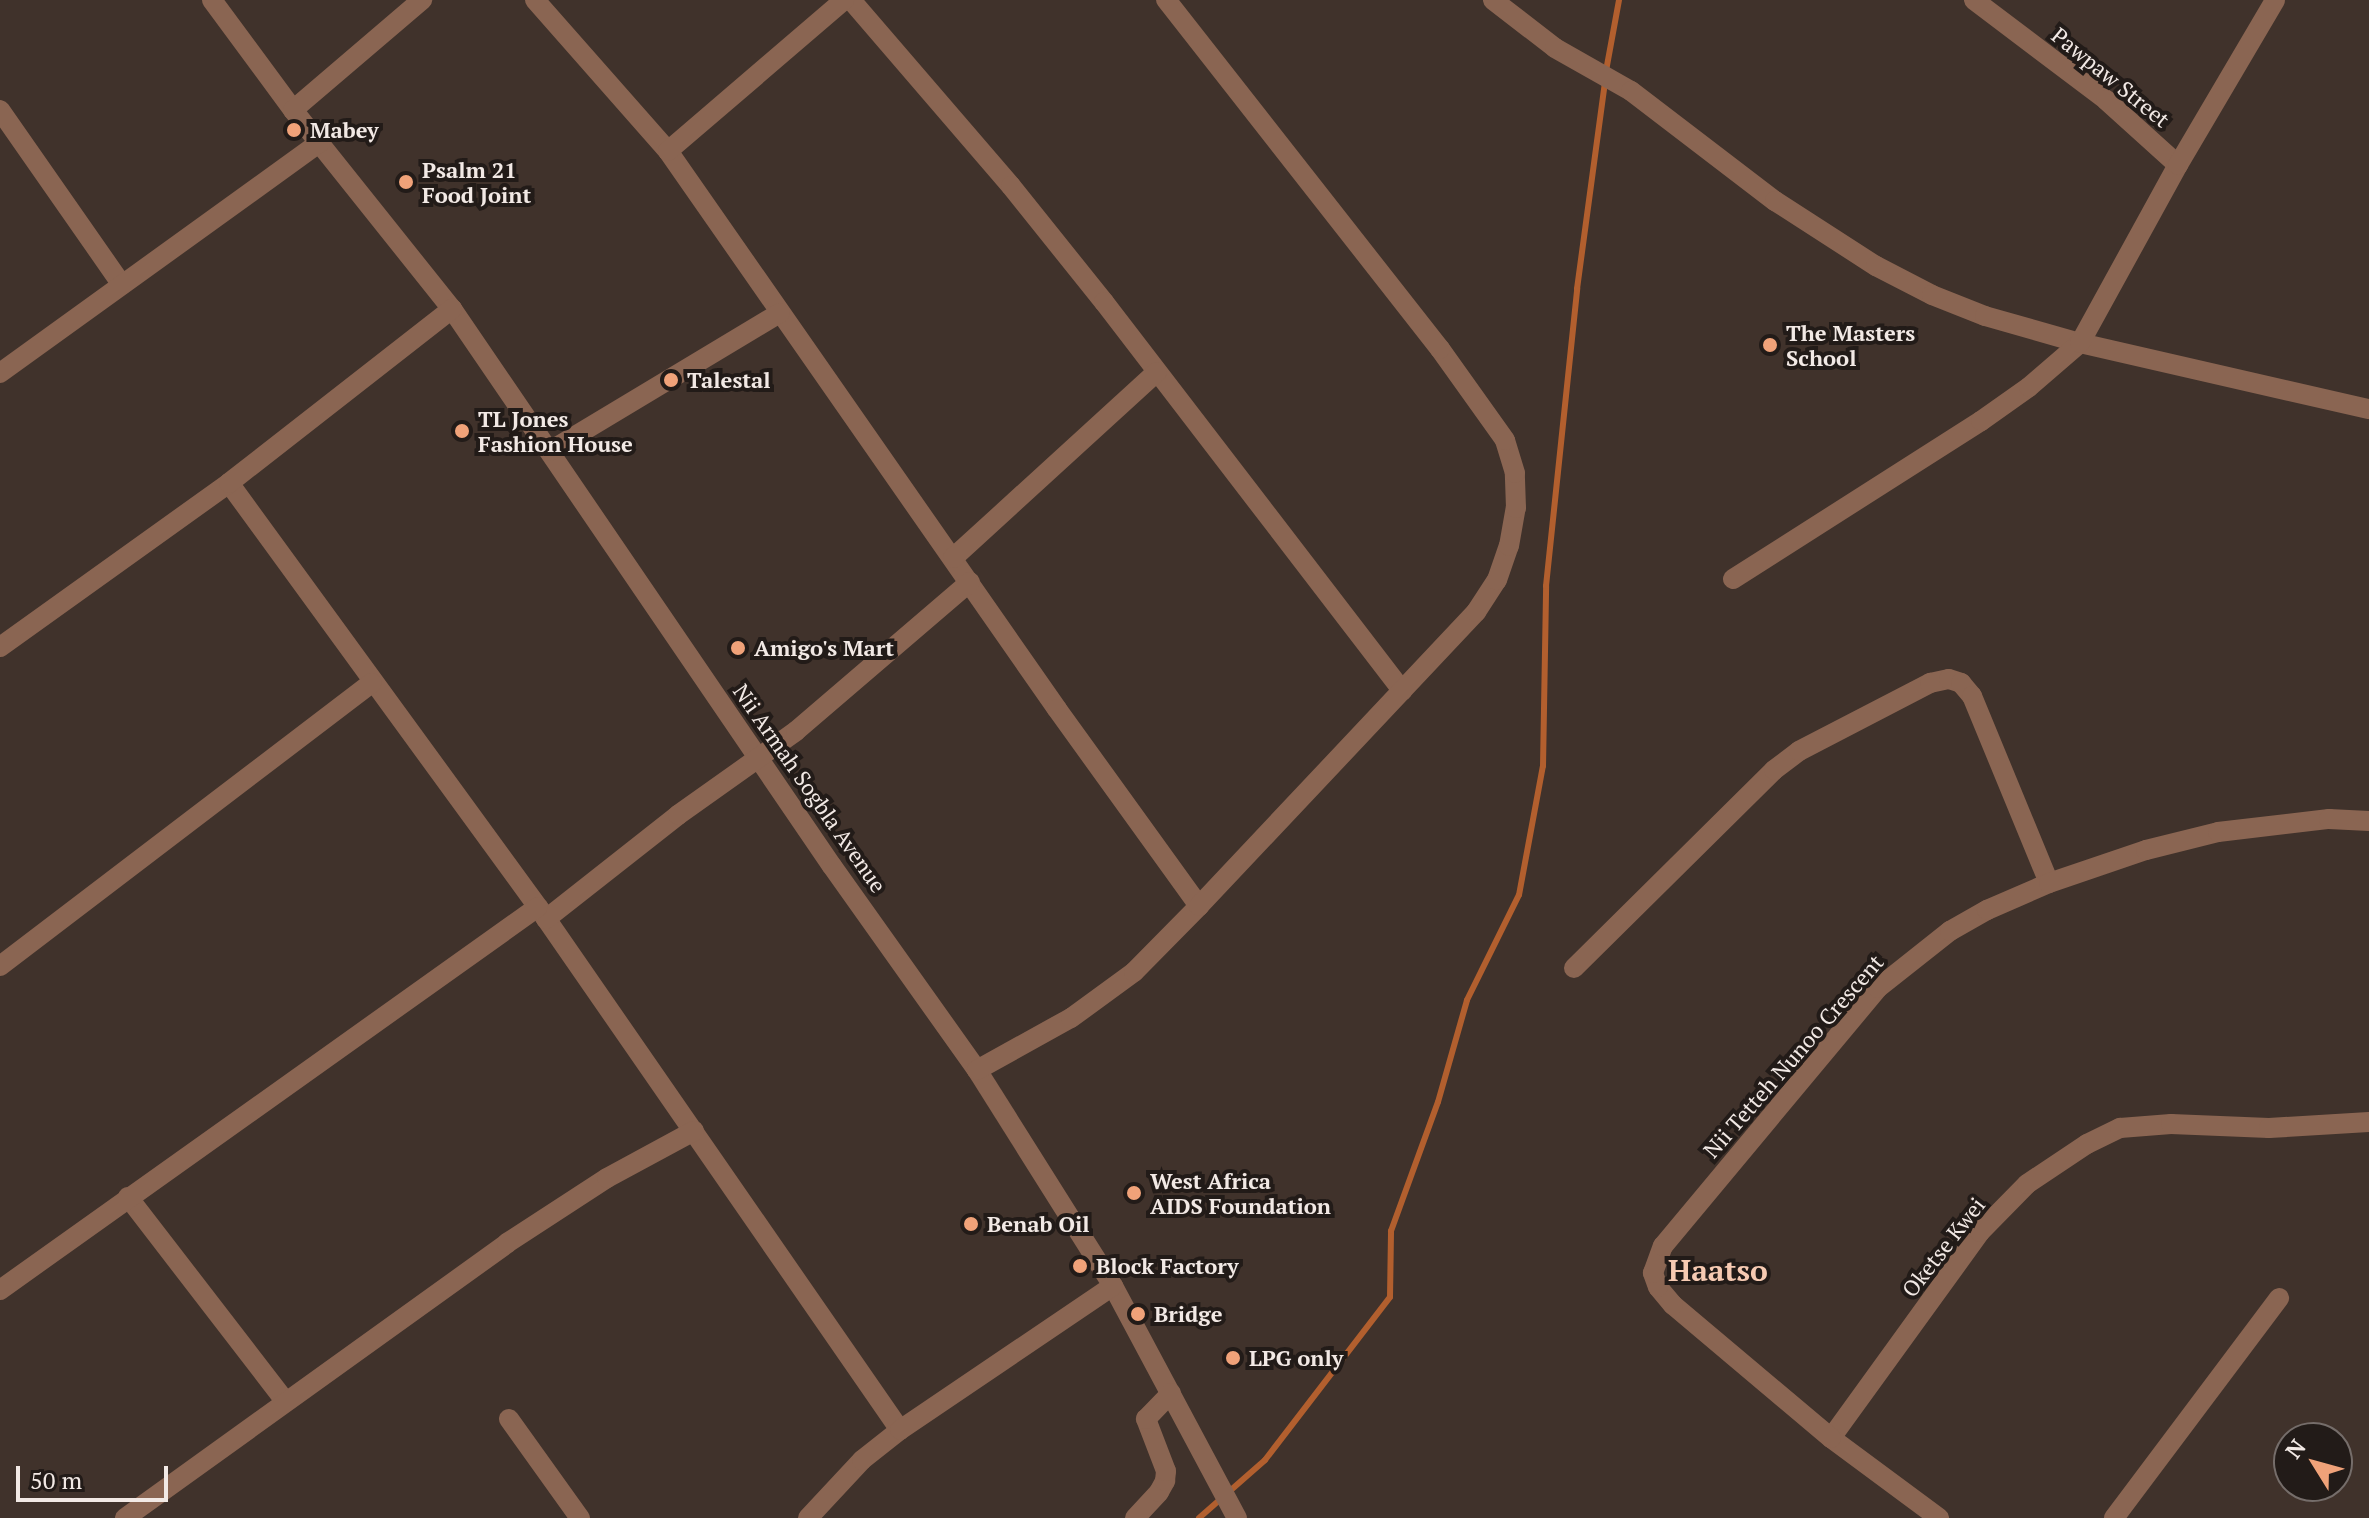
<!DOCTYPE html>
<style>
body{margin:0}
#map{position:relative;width:2369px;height:1518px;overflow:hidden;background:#40322b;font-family:"PT Serif",serif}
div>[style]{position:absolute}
.stream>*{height:6px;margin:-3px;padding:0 3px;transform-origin:3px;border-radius:3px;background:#b25f2e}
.minor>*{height:20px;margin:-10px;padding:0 10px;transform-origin:10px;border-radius:10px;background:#8a6552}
.dots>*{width:22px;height:22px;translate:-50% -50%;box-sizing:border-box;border:4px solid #221b18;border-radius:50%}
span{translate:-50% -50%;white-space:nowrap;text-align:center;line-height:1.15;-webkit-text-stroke:8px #221b18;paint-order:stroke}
.street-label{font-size:22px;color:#f2e9e5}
.poi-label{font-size:22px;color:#f2e9e5;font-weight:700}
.left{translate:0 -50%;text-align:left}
.district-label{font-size:30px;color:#f6cab2;font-weight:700}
.north{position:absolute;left:2273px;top:1422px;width:80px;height:80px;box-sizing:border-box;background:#221b18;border:2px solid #756d6a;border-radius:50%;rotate:307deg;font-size:22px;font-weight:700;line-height:32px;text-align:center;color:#f2e9e5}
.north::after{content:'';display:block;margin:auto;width:28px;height:36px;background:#f0a279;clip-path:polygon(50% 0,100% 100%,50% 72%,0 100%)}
.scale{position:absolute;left:16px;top:1466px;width:152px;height:36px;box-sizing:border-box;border:4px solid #f2e9e5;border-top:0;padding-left:10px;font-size:24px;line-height:28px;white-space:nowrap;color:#f2e9e5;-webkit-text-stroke:6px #221b18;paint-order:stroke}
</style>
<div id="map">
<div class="stream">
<div style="left:1606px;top:71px;width:72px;rotate:-79.6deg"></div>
<div style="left:1199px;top:1518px;width:88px;rotate:-41.3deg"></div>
<div style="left:1265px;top:1460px;width:205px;rotate:-52.5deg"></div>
<div style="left:1390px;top:1297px;width:66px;rotate:-89.1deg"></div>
<div style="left:1391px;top:1231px;width:137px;rotate:-70deg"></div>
<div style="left:1438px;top:1102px;width:106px;rotate:-74.1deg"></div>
<div style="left:1467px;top:1000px;width:117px;rotate:-63.7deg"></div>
<div style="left:1519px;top:895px;width:131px;rotate:-79.5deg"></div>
<div style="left:1543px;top:766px;width:180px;rotate:-89deg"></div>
<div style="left:1546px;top:586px;width:299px;rotate:-84deg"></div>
<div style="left:1577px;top:289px;width:209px;rotate:-82.3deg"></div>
</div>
<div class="minor">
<div style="left:212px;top:0;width:137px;rotate:53.6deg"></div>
<div style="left:293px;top:110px;width:255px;rotate:51.4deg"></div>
<div style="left:452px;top:309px;width:674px;rotate:55.7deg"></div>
<div style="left:832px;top:866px;width:250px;rotate:54.6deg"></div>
<div style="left:977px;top:1070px;width:255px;rotate:57.8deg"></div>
<div style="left:1113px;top:1286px;width:263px;rotate:61.9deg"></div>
<div style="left:535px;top:0;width:201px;rotate:48.6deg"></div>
<div style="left:668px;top:151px;width:680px;rotate:55.12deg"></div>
<div style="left:1057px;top:709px;width:243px;rotate:54.2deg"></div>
<div style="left:851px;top:0;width:245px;rotate:49.3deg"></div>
<div style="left:1011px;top:186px;width:149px;rotate:51.3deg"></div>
<div style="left:1104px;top:302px;width:490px;rotate:52.5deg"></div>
<div style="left:1493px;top:0;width:78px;rotate:37.7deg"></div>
<div style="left:1555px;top:48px;width:87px;rotate:29.5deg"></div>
<div style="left:1631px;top:91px;width:181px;rotate:37.4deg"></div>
<div style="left:1775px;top:201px;width:120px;rotate:32.8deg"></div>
<div style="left:1876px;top:266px;width:63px;rotate:27.4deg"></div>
<div style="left:1932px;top:295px;width:57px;rotate:21.6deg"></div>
<div style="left:1985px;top:316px;width:99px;rotate:15.9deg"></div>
<div style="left:2080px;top:343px;width:296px;rotate:12.9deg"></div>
<div style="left:1974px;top:0;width:166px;rotate:37.1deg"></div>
<div style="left:2106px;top:100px;width:97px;rotate:42.1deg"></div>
<div style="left:0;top:110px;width:213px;rotate:55.1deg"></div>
<div style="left:293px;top:110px;width:170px;rotate:-40.5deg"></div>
<div style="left:668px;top:151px;width:232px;rotate:-40.6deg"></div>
<div style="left:0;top:373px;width:395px;rotate:-35.8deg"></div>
<div style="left:550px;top:451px;width:268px;rotate:-31deg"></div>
<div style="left:229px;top:483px;width:525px;rotate:53.92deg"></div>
<div style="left:538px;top:907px;width:636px;rotate:55.31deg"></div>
<div style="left:953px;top:558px;width:276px;rotate:-42.4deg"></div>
<div style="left:1733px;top:579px;width:294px;rotate:-32.5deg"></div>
<div style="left:1981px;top:421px;width:59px;rotate:-35.3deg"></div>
<div style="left:2029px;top:387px;width:67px;rotate:-40.8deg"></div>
<div style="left:2080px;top:343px;width:203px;rotate:-61.2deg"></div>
<div style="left:2178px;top:165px;width:191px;rotate:-59.5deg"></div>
<div style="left:0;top:647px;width:282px;rotate:-35.6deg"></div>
<div style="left:229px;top:483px;width:283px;rotate:-38deg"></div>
<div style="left:546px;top:919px;width:168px;rotate:-38.2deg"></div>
<div style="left:678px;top:815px;width:145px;rotate:-35.4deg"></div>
<div style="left:796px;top:731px;width:229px;rotate:-40.6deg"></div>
<div style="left:0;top:966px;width:467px;rotate:-37.3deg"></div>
<div style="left:1574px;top:968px;width:281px;rotate:-44.7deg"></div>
<div style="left:1774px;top:770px;width:31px;rotate:-37deg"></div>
<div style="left:1799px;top:751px;width:148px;rotate:-27.4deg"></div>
<div style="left:1930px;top:683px;width:19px;rotate:-12deg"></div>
<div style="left:1949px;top:679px;width:13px;rotate:18deg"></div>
<div style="left:1961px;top:683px;width:17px;rotate:50deg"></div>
<div style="left:1972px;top:696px;width:202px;rotate:67.6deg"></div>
<div style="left:977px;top:1070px;width:107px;rotate:-29deg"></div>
<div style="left:1071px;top:1018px;width:78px;rotate:-36.1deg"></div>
<div style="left:1134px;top:972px;width:93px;rotate:-45.4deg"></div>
<div style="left:1199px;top:906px;width:404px;rotate:-46.7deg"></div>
<div style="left:1476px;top:612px;width:38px;rotate:-57deg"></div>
<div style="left:1497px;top:580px;width:36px;rotate:-71deg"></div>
<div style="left:1509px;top:546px;width:39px;rotate:-80deg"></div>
<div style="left:1516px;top:508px;width:35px;rotate:-92deg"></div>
<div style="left:1515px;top:473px;width:34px;rotate:-107deg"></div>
<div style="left:1505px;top:440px;width:112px;rotate:-125.5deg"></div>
<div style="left:1440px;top:349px;width:444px;rotate:-128.1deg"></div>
<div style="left:128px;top:1197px;width:257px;rotate:52.4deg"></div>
<div style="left:0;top:1290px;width:660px;rotate:-35.45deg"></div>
<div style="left:509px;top:1419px;width:122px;rotate:54.4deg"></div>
<div style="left:1831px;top:1438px;width:254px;rotate:-54.1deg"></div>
<div style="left:1980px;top:1232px;width:67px;rotate:-45.6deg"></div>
<div style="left:2027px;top:1184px;width:72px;rotate:-33.7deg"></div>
<div style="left:2087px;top:1144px;width:37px;rotate:-26deg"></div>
<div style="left:2120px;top:1128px;width:51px;rotate:-4.5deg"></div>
<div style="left:2171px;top:1124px;width:98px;rotate:2.3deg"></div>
<div style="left:2269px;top:1128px;width:100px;rotate:-3.4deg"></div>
<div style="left:125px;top:1518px;width:471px;rotate:-35.7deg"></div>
<div style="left:507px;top:1243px;width:119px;rotate:-33deg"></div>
<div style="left:607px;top:1178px;width:99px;rotate:-28.4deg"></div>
<div style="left:808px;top:1518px;width:79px;rotate:-47deg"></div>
<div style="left:862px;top:1460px;width:48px;rotate:-38.3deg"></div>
<div style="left:900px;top:1430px;width:257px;rotate:-34.1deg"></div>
<div style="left:1135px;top:1518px;width:35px;rotate:-47deg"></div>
<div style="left:1159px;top:1492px;width:13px;rotate:-61deg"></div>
<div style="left:1165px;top:1481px;width:10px;rotate:-84deg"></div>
<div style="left:1166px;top:1471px;width:56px;rotate:-111deg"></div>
<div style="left:1146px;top:1419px;width:36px;rotate:-46deg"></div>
<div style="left:1939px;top:1518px;width:134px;rotate:-143.5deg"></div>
<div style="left:1831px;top:1438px;width:207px;rotate:-139.9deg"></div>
<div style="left:1673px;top:1305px;width:23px;rotate:-130deg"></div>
<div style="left:1658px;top:1287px;width:15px;rotate:-110deg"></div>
<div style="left:1653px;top:1273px;width:29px;rotate:-70deg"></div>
<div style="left:1663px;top:1246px;width:336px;rotate:-50.2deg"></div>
<div style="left:1878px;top:988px;width:92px;rotate:-38.4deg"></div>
<div style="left:1950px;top:931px;width:43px;rotate:-29.6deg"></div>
<div style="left:1987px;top:910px;width:68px;rotate:-23.5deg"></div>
<div style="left:2049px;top:883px;width:102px;rotate:-18.8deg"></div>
<div style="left:2146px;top:850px;width:74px;rotate:-14deg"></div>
<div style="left:2218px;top:832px;width:112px;rotate:-6.7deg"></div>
<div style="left:2329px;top:819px;width:40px;rotate:2.9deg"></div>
<div style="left:2114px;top:1518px;width:275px;rotate:-53.1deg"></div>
</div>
<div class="dots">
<div style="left:294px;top:130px;background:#f0a279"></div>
<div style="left:406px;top:182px;background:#f0a279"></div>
<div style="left:1770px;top:345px;background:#f0a279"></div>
<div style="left:671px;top:380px;background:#f0a279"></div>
<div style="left:462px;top:431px;background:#f0a279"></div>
<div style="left:738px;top:648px;background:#f0a279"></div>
<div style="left:1134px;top:1193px;background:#f0a279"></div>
<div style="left:971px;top:1224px;background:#f0a279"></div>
<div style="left:1080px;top:1266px;background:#f0a279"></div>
<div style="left:1138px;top:1314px;background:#f0a279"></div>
<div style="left:1233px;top:1358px;background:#f0a279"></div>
</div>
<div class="street-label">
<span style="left:2111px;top:77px;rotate:39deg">Pawpaw Street</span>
<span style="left:810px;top:788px;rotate:55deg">Nii Armah Sogbla Avenue</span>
<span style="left:1793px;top:1056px;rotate:-49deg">Nii Tetteh Nunoo Crescent</span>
<span style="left:1943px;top:1247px;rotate:-52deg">Oketse Kwei</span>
</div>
<div class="poi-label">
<span class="left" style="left:310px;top:130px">Mabey</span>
<span class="left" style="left:422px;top:182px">Psalm 21<br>Food Joint</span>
<span class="left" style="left:1786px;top:345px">The Masters<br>School</span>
<span class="left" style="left:687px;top:380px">Talestal</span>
<span class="left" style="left:478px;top:431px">TL Jones<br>Fashion House</span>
<span class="left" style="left:754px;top:648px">Amigo's Mart</span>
<span class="left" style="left:1150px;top:1193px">West Africa<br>AIDS Foundation</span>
<span class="left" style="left:987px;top:1224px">Benab Oil</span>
<span class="left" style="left:1096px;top:1266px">Block Factory</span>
<span class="left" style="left:1154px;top:1314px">Bridge</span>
<span class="left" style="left:1249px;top:1358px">LPG only</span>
</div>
<div class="district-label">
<span style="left:1718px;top:1270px">Haatso</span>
</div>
<div class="north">N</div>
<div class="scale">50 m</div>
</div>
